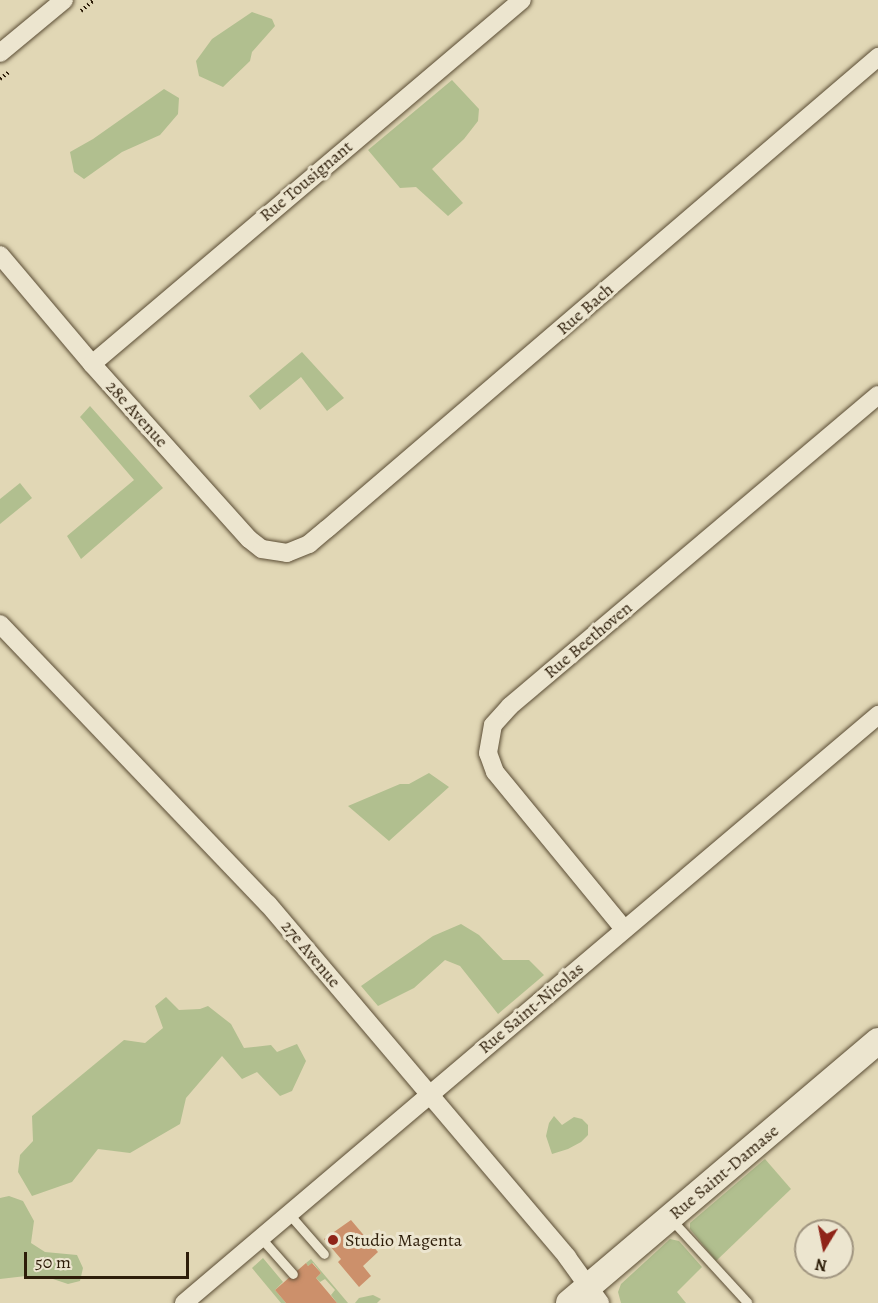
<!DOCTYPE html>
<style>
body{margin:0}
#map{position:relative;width:878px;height:1303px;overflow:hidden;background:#e1d7b5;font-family:Alegreya,serif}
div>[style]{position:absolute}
.green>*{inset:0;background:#b1bf8f}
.building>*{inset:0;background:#cc906b}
.path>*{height:4px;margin-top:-2px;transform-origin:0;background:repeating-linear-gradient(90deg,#2d1d09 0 1.5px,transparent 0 4.5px)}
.roads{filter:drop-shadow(0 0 2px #5a4c34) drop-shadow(0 0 2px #5a4c34)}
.lane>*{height:9px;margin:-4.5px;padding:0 4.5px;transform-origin:4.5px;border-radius:4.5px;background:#ece5cf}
.street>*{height:18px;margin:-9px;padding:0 9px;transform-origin:9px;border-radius:9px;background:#ece5cf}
.secondary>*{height:26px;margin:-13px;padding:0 13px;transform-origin:13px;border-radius:13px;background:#ece5cf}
.dots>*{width:16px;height:16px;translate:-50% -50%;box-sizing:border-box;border:3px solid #ece5cf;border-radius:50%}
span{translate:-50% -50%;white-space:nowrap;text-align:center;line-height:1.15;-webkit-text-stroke:6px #ece5cf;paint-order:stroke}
.street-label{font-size:18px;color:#2d1d09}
.poi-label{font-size:18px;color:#2d1d09}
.left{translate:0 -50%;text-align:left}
.north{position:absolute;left:794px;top:1219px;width:60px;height:60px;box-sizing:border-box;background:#ece5cf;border:2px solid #a09580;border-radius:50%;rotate:190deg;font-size:16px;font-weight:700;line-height:24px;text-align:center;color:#2d1d09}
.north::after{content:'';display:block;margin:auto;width:21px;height:27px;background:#8f2418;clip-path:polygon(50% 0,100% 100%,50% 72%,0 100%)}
.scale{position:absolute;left:24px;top:1252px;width:165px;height:27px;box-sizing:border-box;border:3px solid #2d1d09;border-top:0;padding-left:8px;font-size:18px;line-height:21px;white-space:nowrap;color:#2d1d09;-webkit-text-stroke:4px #ece5cf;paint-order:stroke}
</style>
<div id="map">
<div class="green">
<div style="clip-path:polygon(252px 12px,272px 19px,275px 26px,252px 52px,250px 61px,223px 87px,199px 76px,196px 61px,212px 39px)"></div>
<div style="clip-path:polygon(452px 80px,479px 109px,478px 121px,464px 139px,432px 169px,463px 203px,448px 216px,416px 187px,400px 188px,368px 150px)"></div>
<div style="clip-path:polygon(164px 89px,179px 98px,178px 114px,160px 135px,122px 152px,84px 179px,74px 172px,70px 152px,93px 139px)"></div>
<div style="clip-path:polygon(302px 352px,344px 398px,327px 411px,301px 377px,260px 410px,249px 396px)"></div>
<div style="clip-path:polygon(90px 406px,163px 488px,81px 559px,67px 536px,134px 480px,80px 417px)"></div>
<div style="clip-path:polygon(20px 483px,32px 498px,0 524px,0 499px)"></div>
<div style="clip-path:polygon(429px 773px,449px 787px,389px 841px,348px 806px,400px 784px,409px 784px)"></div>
<div style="clip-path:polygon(461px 924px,479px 935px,503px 960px,529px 960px,544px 975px,498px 1014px,460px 966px,445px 960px,414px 988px,378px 1006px,361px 986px,433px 936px)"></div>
<div style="clip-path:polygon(166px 997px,179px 1010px,200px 1009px,208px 1006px,231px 1024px,244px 1048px,271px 1045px,277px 1052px,297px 1044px,306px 1061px,292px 1091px,280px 1096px,257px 1072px,242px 1079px,222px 1056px,186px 1098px,180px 1124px,130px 1153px,98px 1149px,72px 1182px,32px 1196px,18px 1172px,20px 1155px,33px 1141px,32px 1116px,124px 1040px,145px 1043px,163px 1028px,155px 1006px)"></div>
<div style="clip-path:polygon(554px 1116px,562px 1125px,574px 1117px,582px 1119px,588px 1125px,588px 1135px,581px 1142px,568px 1149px,552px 1154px,546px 1136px,549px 1123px)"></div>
<div style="clip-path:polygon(765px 1159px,791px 1189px,716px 1261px,690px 1229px,690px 1223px)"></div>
<div style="clip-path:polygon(9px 1196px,23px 1201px,34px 1221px,31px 1243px,45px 1252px,77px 1255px,83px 1268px,80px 1281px,68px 1284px,50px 1278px,26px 1276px,0 1279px,0 1198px)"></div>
<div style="clip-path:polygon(670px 1239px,679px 1241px,702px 1267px,677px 1292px,686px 1303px,621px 1303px,618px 1292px,621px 1284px)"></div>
<div style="clip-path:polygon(263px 1258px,283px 1282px,275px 1290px,286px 1303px,281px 1303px,252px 1268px)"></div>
<div style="clip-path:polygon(311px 1259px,348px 1303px,337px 1303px,331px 1295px,335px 1290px,325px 1279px,320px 1282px,316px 1278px,321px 1273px,313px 1263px,308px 1266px,306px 1263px)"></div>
<div style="clip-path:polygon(373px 1295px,381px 1299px,377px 1303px,355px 1303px,359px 1298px)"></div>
</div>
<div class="building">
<div style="clip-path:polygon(351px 1220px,378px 1252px,363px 1266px,371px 1276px,359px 1287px,338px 1262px,341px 1259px,324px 1239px)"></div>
<div style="clip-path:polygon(306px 1263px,308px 1266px,312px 1263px,321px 1273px,316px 1278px,337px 1303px,286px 1303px,275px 1290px)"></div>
</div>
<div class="path">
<div style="left:81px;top:11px;width:17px;rotate:-40deg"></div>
<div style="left:0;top:79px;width:11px;rotate:-38deg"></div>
</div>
<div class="roads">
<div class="lane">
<div style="left:289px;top:1214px;width:53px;rotate:48.8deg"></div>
<div style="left:670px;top:1218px;width:114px;rotate:47.5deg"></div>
<div style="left:261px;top:1238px;width:48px;rotate:48.4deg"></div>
</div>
<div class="street">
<div style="left:0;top:53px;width:83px;rotate:-39.6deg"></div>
<div style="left:0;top:255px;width:143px;rotate:49.8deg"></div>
<div style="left:92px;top:364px;width:235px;rotate:48.1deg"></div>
<div style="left:249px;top:539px;width:16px;rotate:38deg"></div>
<div style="left:262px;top:549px;width:25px;rotate:9deg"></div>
<div style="left:287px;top:553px;width:24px;rotate:-22deg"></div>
<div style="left:309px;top:544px;width:23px;rotate:-40deg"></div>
<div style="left:327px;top:529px;width:726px;rotate:-40.58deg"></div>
<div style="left:92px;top:364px;width:563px;rotate:-40.25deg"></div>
<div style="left:0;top:624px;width:388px;rotate:46.3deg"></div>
<div style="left:268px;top:904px;width:463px;rotate:49.7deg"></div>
<div style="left:567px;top:1257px;width:57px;rotate:54.3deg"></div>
<div style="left:624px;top:929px;width:203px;rotate:-129.4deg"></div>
<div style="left:495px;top:772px;width:20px;rotate:-110deg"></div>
<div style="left:488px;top:753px;width:28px;rotate:-80deg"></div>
<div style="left:493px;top:725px;width:25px;rotate:-48deg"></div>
<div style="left:510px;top:706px;width:482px;rotate:-40.2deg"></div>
<div style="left:184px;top:1303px;width:910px;rotate:-40.27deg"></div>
</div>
<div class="secondary">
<div style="left:569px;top:1303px;width:405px;rotate:-40.3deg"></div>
</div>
</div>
<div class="dots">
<div style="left:333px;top:1240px;background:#8f2418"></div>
</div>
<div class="street-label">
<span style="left:306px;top:181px;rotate:-40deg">Rue Tousignant</span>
<span style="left:585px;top:309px;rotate:-41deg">Rue Bach</span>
<span style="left:137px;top:414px;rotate:48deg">28e Avenue</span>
<span style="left:588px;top:640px;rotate:-40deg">Rue Beethoven</span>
<span style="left:311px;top:954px;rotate:50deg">27e Avenue</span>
<span style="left:531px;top:1008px;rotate:-40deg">Rue Saint-Nicolas</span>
<span style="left:724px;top:1172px;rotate:-40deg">Rue Saint-Damase</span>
</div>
<div class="poi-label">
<span class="left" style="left:345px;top:1240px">Studio Magenta</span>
</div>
<div class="north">N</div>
<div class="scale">50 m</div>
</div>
